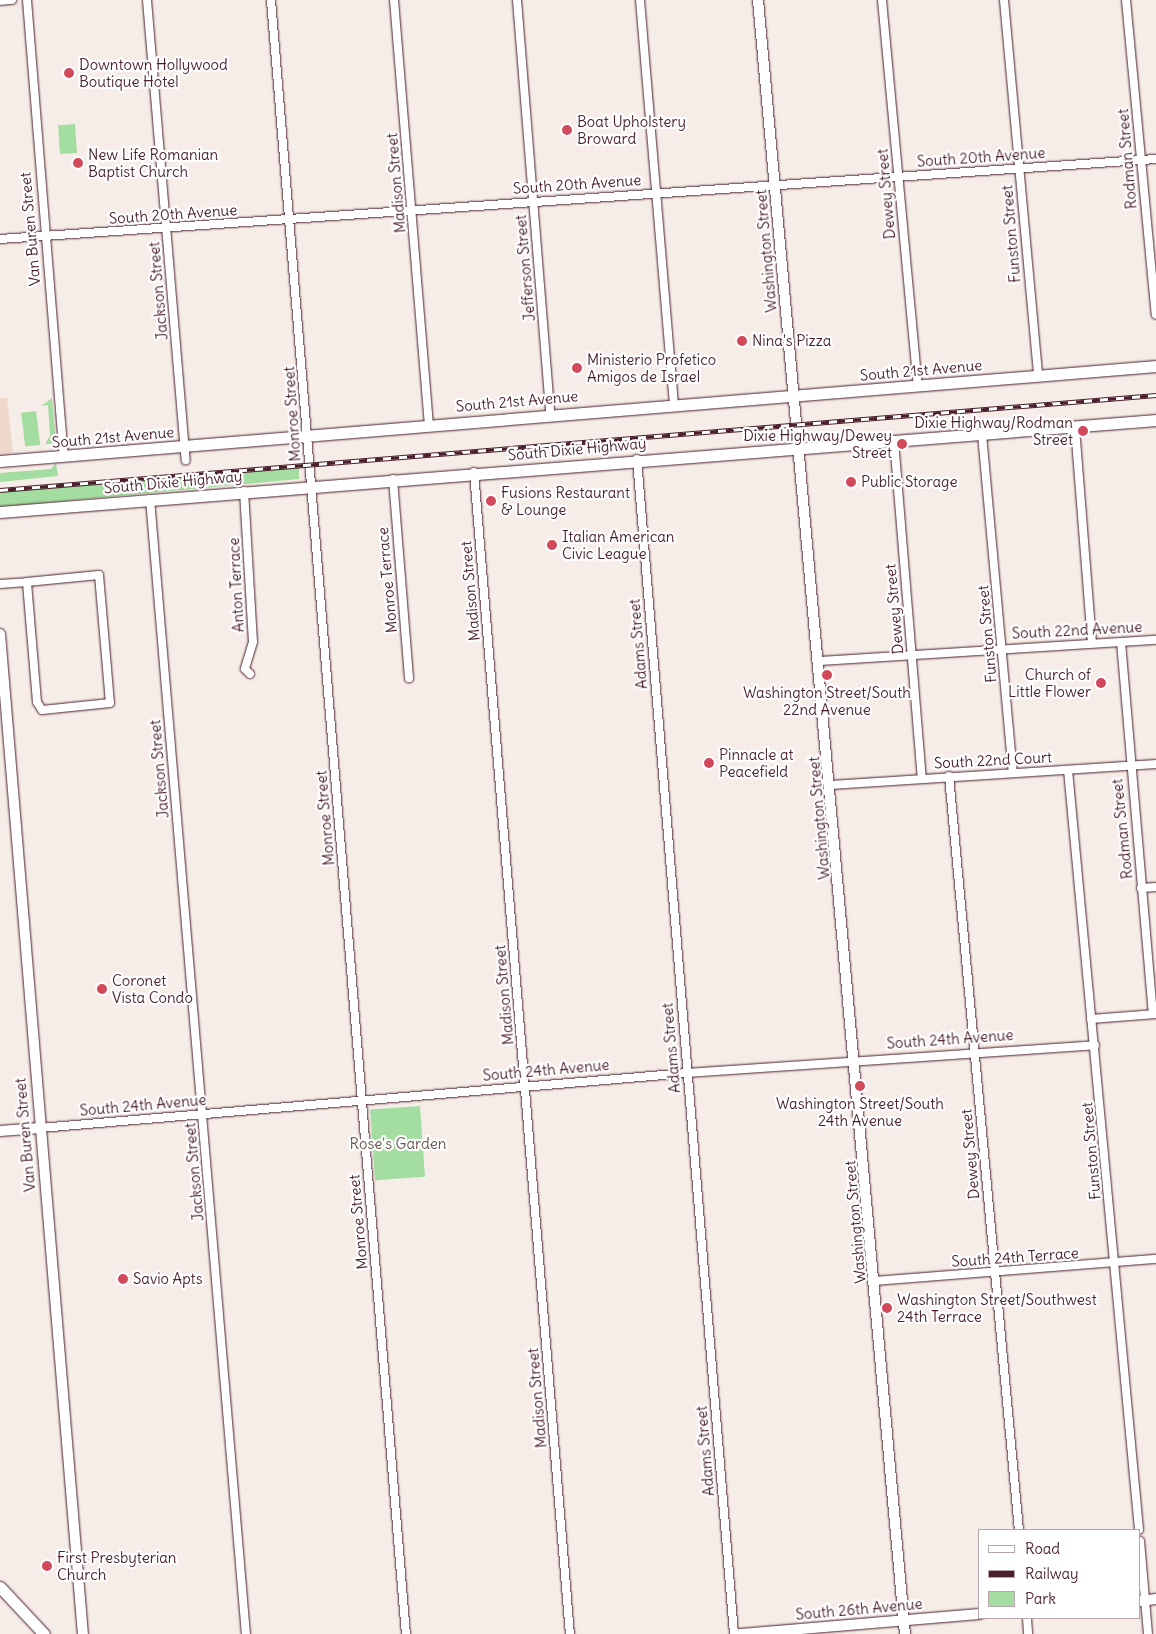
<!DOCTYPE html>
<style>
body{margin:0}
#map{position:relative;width:1156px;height:1634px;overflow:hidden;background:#f7ede8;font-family:Delius,sans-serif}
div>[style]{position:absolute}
.built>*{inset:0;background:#eed8cc}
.green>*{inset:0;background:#a4dda1;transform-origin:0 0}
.roads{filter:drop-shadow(0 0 1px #4a1f2b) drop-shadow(0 0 1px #4a1f2b)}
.street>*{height:8px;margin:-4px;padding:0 4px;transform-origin:4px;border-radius:4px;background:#fff}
.secondary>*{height:10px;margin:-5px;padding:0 5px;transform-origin:5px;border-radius:5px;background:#fff}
.primary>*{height:11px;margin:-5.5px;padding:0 5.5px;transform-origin:5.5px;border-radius:5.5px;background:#fff}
.rail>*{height:4.5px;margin-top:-2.25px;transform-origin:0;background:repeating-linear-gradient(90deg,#fff 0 8px,#4a1f2b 0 16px);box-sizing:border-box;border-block:1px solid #4a1f2b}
.dots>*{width:14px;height:14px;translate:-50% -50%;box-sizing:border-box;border:2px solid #fff;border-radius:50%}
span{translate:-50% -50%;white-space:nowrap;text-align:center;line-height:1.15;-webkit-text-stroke:4.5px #fff;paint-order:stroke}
.poi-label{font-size:15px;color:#4a1f2b}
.left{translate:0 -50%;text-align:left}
.right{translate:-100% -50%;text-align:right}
.street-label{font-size:15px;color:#4a1f2b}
.park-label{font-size:15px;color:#65584e}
.legend{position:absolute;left:978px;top:1529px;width:162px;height:90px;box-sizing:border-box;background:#fff;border:1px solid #b7a5aa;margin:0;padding:6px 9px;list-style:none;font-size:15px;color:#4a1f2b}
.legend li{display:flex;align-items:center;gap:10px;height:25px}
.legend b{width:25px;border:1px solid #b7a5aa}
</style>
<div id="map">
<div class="built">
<div style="clip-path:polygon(0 398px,7px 398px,13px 453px,0 454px)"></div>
</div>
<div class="green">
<div style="left:75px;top:124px;width:29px;height:17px;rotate:86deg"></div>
<div style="clip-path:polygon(52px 398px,56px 444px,45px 444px,50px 436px,48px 405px,41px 406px)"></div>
<div style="left:36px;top:411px;width:34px;height:15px;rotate:83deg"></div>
<div style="clip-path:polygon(56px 463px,58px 476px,0 482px,0 473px,51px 469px)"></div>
<div style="clip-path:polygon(299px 466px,299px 479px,0 507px,0 490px)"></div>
<div style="left:420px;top:1106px;width:71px;height:50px;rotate:86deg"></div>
</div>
<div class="roads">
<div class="street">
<div style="left:27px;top:0;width:457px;rotate:85.4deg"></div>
<div style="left:147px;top:0;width:462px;rotate:85.2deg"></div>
<div style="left:271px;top:0;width:1640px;rotate:85.28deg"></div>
<div style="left:394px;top:0;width:425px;rotate:85.3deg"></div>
<div style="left:517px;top:0;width:414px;rotate:85.4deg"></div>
<div style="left:640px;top:0;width:405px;rotate:85.2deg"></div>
<div style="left:882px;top:0;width:387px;rotate:84.7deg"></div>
<div style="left:1004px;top:0;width:377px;rotate:84.8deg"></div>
<div style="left:1126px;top:0;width:316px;rotate:84.6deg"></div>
<div style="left:0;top:1px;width:12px;rotate:-5deg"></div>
<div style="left:0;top:239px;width:1159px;rotate:-3.96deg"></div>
<div style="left:1075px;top:427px;width:217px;rotate:85.5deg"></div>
<div style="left:982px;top:434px;width:339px;rotate:84.8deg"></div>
<div style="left:894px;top:440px;width:338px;rotate:85.3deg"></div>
<div style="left:637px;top:459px;width:1179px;rotate:85.28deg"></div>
<div style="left:474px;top:472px;width:1166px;rotate:85.28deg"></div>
<div style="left:393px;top:479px;width:200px;rotate:85.4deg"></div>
<div style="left:244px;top:491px;width:151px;rotate:86.6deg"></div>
<div style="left:253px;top:642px;width:28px;rotate:107deg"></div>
<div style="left:245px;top:669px;width:7px;rotate:45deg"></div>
<div style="left:150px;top:499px;width:1139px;rotate:85.17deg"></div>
<div style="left:0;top:584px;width:27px;rotate:-4deg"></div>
<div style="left:27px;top:582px;width:72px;rotate:-5.6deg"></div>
<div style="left:99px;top:575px;width:128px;rotate:85.1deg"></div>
<div style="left:110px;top:703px;width:68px;rotate:174.1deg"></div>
<div style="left:42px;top:710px;width:9px;rotate:-122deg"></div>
<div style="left:37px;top:702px;width:120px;rotate:-94.8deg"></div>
<div style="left:1121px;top:642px;width:373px;rotate:85.1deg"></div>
<div style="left:820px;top:661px;width:337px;rotate:-3.6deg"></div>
<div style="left:1068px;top:770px;width:763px;rotate:84.66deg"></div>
<div style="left:949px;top:776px;width:757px;rotate:84.7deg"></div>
<div style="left:831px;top:785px;width:326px;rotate:-3.7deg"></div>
<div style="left:1141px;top:888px;width:15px;rotate:-4deg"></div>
<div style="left:1091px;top:1019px;width:65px;rotate:-4.4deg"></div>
<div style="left:40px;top:1128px;width:649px;rotate:-4.86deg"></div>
<div style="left:687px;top:1073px;width:409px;rotate:-3.9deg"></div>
<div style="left:875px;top:1281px;width:282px;rotate:-4.5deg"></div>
<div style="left:1140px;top:1541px;width:93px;rotate:85.1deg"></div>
<div style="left:1027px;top:1618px;width:16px;rotate:86deg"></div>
</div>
<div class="secondary">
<div style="left:758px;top:0;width:1641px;rotate:84.86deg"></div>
<div style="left:0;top:634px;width:1003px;rotate:85.26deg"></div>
<div style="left:0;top:1131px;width:40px;rotate:-4.3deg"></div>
<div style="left:1140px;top:1601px;width:16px;rotate:-7deg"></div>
<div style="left:740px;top:1634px;width:241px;rotate:-4.8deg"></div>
</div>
<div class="primary">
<div style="left:0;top:461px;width:1160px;rotate:-4.7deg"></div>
<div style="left:0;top:512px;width:1160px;rotate:-4.55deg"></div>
<div style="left:0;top:1587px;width:64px;rotate:46.9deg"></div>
</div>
</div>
<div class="rail">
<div style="left:0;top:490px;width:1160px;rotate:-4.7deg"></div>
</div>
<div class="dots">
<div style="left:69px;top:73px;background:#d1495b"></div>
<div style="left:567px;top:130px;background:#d1495b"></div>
<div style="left:78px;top:163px;background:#d1495b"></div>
<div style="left:742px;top:341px;background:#d1495b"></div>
<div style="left:577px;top:368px;background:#d1495b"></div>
<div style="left:1083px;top:431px;background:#d1495b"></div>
<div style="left:902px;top:444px;background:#d1495b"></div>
<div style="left:851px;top:482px;background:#d1495b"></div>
<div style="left:491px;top:501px;background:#d1495b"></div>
<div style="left:552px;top:545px;background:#d1495b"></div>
<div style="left:827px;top:675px;background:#d1495b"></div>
<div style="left:1101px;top:683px;background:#d1495b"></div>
<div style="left:709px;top:763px;background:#d1495b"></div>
<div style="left:102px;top:989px;background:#d1495b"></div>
<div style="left:860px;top:1086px;background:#d1495b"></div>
<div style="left:123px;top:1279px;background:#d1495b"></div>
<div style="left:887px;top:1308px;background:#d1495b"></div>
<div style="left:47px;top:1566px;background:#d1495b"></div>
</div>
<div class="poi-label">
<span class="left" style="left:79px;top:73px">Downtown Hollywood<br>Boutique Hotel</span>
<span class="left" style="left:577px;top:130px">Boat Upholstery<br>Broward</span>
<span class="left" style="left:88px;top:163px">New Life Romanian<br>Baptist Church</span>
<span class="left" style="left:752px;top:341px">Nina's Pizza</span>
<span class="left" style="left:587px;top:368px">Ministerio Profetico<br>Amigos de Israel</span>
<span class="right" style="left:1073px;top:431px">Dixie Highway/Rodman<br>Street</span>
<span class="right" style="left:892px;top:444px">Dixie Highway/Dewey<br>Street</span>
<span class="left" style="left:861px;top:482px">Public Storage</span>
<span class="left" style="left:501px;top:501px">Fusions Restaurant<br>&amp; Lounge</span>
<span class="left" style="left:562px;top:545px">Italian American<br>Civic League</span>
<span class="right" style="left:1091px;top:683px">Church of<br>Little Flower</span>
<span style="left:827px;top:701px">Washington Street/South<br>22nd Avenue</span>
<span class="left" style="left:719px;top:763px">Pinnacle at<br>Peacefield</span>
<span class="left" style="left:112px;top:989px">Coronet<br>Vista Condo</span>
<span style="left:860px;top:1112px">Washington Street/South<br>24th Avenue</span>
<span class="left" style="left:133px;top:1279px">Savio Apts</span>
<span class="left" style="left:897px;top:1308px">Washington Street/Southwest<br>24th Terrace</span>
<span class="left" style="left:57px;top:1566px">First Presbyterian<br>Church</span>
</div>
<div class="street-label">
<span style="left:981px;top:157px;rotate:-4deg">South 20th Avenue</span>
<span style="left:1127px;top:159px;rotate:-95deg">Rodman Street</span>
<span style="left:396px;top:183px;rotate:-95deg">Madison Street</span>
<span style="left:577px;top:184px;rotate:-4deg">South 20th Avenue</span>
<span style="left:886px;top:194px;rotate:-95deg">Dewey Street</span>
<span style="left:173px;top:214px;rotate:-4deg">South 20th Avenue</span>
<span style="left:30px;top:229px;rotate:-95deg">Van Buren Street</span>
<span style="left:1011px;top:234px;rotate:-95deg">Funston Street</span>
<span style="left:766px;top:251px;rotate:-95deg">Washington Street</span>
<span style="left:525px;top:268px;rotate:-95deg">Jefferson Street</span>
<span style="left:158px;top:291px;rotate:-95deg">Jackson Street</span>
<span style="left:921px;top:370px;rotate:-5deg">South 21st Avenue</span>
<span style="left:517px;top:401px;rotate:-5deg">South 21st Avenue</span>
<span style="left:292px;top:414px;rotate:-94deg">Monroe Street</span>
<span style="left:113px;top:437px;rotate:-5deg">South 21st Avenue</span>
<span style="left:577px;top:449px;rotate:-5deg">South Dixie Highway</span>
<span style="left:173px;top:482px;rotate:-5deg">South Dixie Highway</span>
<span style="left:387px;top:580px;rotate:-95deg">Monroe Terrace</span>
<span style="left:236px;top:585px;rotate:-93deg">Anton Terrace</span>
<span style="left:470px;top:591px;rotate:-95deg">Madison Street</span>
<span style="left:894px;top:609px;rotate:-95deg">Dewey Street</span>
<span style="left:1077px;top:630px;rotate:-3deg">South 22nd Avenue</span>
<span style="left:987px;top:634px;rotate:-95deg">Funston Street</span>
<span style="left:638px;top:644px;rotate:-95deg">Adams Street</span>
<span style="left:993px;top:760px;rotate:-3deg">South 22nd Court</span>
<span style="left:159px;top:769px;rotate:-95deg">Jackson Street</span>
<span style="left:325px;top:818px;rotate:-95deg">Monroe Street</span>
<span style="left:819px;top:818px;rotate:-95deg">Washington Street</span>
<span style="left:1122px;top:829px;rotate:-96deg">Rodman Street</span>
<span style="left:504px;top:995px;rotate:-95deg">Madison Street</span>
<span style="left:950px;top:1039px;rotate:-4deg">South 24th Avenue</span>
<span style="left:671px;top:1048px;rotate:-95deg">Adams Street</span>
<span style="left:546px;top:1070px;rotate:-5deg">South 24th Avenue</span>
<span style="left:143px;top:1105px;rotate:-5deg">South 24th Avenue</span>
<span style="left:25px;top:1135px;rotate:-95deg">Van Buren Street</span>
<span style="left:1091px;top:1151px;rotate:-95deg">Funston Street</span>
<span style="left:970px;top:1154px;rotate:-95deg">Dewey Street</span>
<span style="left:194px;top:1172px;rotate:-95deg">Jackson Street</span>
<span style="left:358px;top:1222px;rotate:-95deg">Monroe Street</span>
<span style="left:855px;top:1222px;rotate:-95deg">Washington Street</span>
<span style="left:1015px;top:1257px;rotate:-4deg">South 24th Terrace</span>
<span style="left:537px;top:1398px;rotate:-95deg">Madison Street</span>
<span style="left:705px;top:1451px;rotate:-95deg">Adams Street</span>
<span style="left:859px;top:1609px;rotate:-5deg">South 26th Avenue</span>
</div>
<div class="park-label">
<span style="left:398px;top:1144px">Rose's Garden</span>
</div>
<ul class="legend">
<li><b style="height:6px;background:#fff"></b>Road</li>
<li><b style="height:6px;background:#4a1f2b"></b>Railway</li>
<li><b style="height:14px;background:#a4dda1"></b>Park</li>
</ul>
</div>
